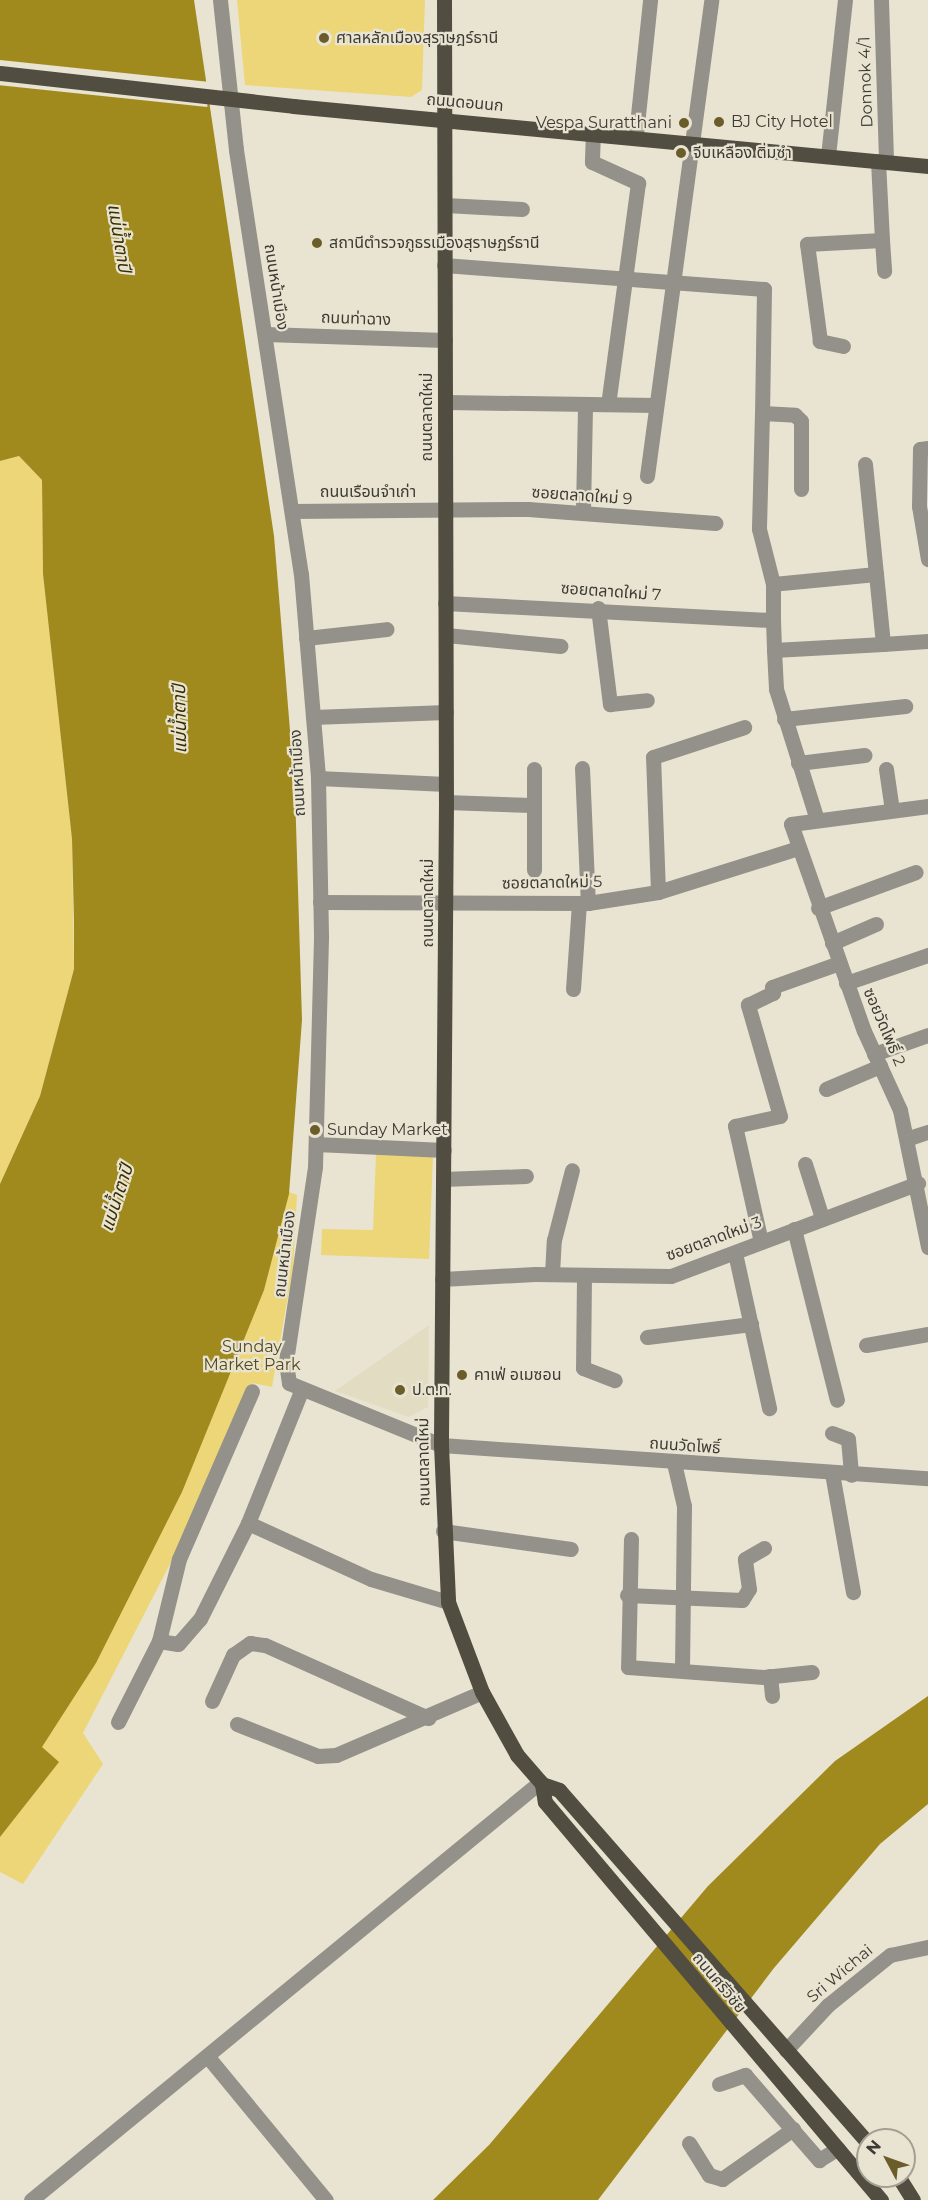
<!DOCTYPE html>
<meta charset="utf-8">
<style>
body{margin:0}
#map{position:relative;width:928px;height:2200px;overflow:hidden;background:#e9e4d2;font-family:Montserrat,"Noto Sans Thai",sans-serif}
div>[style]{position:absolute}
.built>*{inset:0;background:#e2dcc2}
.green>*{inset:0;background:#ecd677}
.water>*{inset:0;background:#a18a1d}
.pier>*{inset:0;background:#e9e4d2;transform-origin:0 0}
.minor>*{height:15px;margin:-7.5px;padding:0 7.5px;transform-origin:7.5px;border-radius:7.5px;background:#939189}
.major>*{height:15px;margin:-7.5px;padding:0 7.5px;transform-origin:7.5px;border-radius:7.5px;background:#514e41}
.major-bridge>*{height:15px;margin:-7.5px;padding:0 7.5px;transform-origin:7.5px;border-radius:7.5px;background:#514e41}
.dots>*{width:16px;height:16px;translate:-50% -50%;box-sizing:border-box;border:3px solid #e9e4d2;border-radius:50%}
span{translate:-50% -50%;white-space:nowrap;text-align:center;line-height:1.15;-webkit-text-stroke:4.5px #e9e4d2;paint-order:stroke}
.poi-label{font-size:16px;color:#3d3b34}
.left{translate:0 -50%;text-align:left}
.right{translate:-100% -50%;text-align:right}
.street-label{font-size:16px;color:#3d3b34}
.park-label{font-size:16px;color:#534920}
.water-label{font-size:18px;color:#382e01;font-style:italic}
.north{position:absolute;left:856px;top:2128px;width:60px;height:60px;box-sizing:border-box;background:#e9e4d2;border:2px solid #a4a093;border-radius:50%;rotate:311deg;font-size:16px;font-weight:700;line-height:24px;text-align:center;color:#3d3b34}
.north::after{content:'';display:block;margin:auto;width:21px;height:27px;background:#6a5d2a;clip-path:polygon(50% 0,100% 100%,50% 72%,0 100%)}
</style>
<div id="map">
<div class="built">
<div style="clip-path:polygon(429px 1325px,428px 1407px,409px 1417px,335px 1391px)"></div>
</div>
<div class="green">
<div style="clip-path:polygon(237px 0,425px 0,422px 90px,411px 97px,245px 85px)"></div>
<div style="clip-path:polygon(19px 456px,42px 480px,43px 574px,72px 839px,74px 969px,40px 1096px,0 1184px,0 461px)"></div>
<div style="clip-path:polygon(376px 1153px,433px 1155px,429px 1259px,321px 1255px,322px 1229px,373px 1230px)"></div>
<div style="clip-path:polygon(281px 1189px,297px 1195px,293px 1268px,272px 1387px,253px 1383px,187px 1531px,83px 1733px,103px 1764px,23px 1884px,0 1872px,0 1834px,31px 1748px)"></div>
</div>
<div class="water">
<div style="clip-path:polygon(0 0,194px 0,274px 536px,295px 791px,302px 1020px,289px 1194px,264px 1290px,182px 1492px,96px 1663px,42px 1747px,59px 1762px,0 1837px,0 1184px,40px 1096px,74px 969px,74px 921px,72px 839px,43px 574px,42px 480px,19px 456px,0 461px)"></div>
<div style="clip-path:polygon(928px 1696px,928px 1804px,880px 1844px,774px 1968px,598px 2200px,433px 2200px,489px 2145px,708px 1886px,835px 1761px)"></div>
</div>
<div class="pier">
<div style="left:0;top:60px;width:211px;height:25px;rotate:6deg"></div>
</div>
<div class="minor">
<div style="left:220px;top:0;width:151px;rotate:83.9deg"></div>
<div style="left:236px;top:150px;width:429px;rotate:81.3deg"></div>
<div style="left:301px;top:574px;width:205px;rotate:85.2deg"></div>
<div style="left:318px;top:778px;width:160px;rotate:88.9deg"></div>
<div style="left:321px;top:938px;width:229px;rotate:91.5deg"></div>
<div style="left:315px;top:1167px;width:197px;rotate:98.5deg"></div>
<div style="left:286px;top:1362px;width:21px;rotate:82deg"></div>
<div style="left:289px;top:1383px;width:164px;rotate:22.2deg"></div>
<div style="left:441px;top:1445px;width:488px;rotate:3.9deg"></div>
<div style="left:881px;top:0;width:162px;rotate:88.2deg"></div>
<div style="left:593px;top:131px;width:31px;rotate:92deg"></div>
<div style="left:592px;top:162px;width:51px;rotate:24.5deg"></div>
<div style="left:638px;top:183px;width:223px;rotate:97.7deg"></div>
<div style="left:636px;top:134px;width:135px;rotate:-84deg"></div>
<div style="left:828px;top:156px;width:157px;rotate:-83.8deg"></div>
<div style="left:445px;top:205px;width:77px;rotate:3deg"></div>
<div style="left:882px;top:240px;width:31px;rotate:86deg"></div>
<div style="left:444px;top:265px;width:321px;rotate:4.3deg"></div>
<div style="left:764px;top:289px;width:124px;rotate:90.9deg"></div>
<div style="left:762px;top:413px;width:33px;rotate:3deg"></div>
<div style="left:795px;top:415px;width:8px;rotate:45deg"></div>
<div style="left:801px;top:421px;width:68px;rotate:90deg"></div>
<div style="left:265px;top:334px;width:180px;rotate:1.9deg"></div>
<div style="left:843px;top:346px;width:24px;rotate:-168deg"></div>
<div style="left:820px;top:341px;width:98px;rotate:-97.6deg"></div>
<div style="left:807px;top:244px;width:75px;rotate:-3.1deg"></div>
<div style="left:882px;top:240px;width:79px;rotate:-92.9deg"></div>
<div style="left:445px;top:402px;width:211px;rotate:0.8deg"></div>
<div style="left:762px;top:413px;width:116px;rotate:91.5deg"></div>
<div style="left:759px;top:529px;width:57px;rotate:75.7deg"></div>
<div style="left:928px;top:448px;width:8px;rotate:173deg"></div>
<div style="left:920px;top:449px;width:57px;rotate:91deg"></div>
<div style="left:919px;top:506px;width:54px;rotate:80.4deg"></div>
<div style="left:865px;top:464px;width:111px;rotate:84.3deg"></div>
<div style="left:647px;top:476px;width:480px;rotate:-82.3deg"></div>
<div style="left:292px;top:511px;width:236px;rotate:-0.5deg"></div>
<div style="left:528px;top:509px;width:188px;rotate:4.3deg"></div>
<div style="left:583px;top:511px;width:106px;rotate:-88.9deg"></div>
<div style="left:445px;top:603px;width:328px;rotate:3deg"></div>
<div style="left:598px;top:608px;width:97px;rotate:82.9deg"></div>
<div style="left:610px;top:704px;width:37px;rotate:-6deg"></div>
<div style="left:446px;top:635px;width:115px;rotate:5.5deg"></div>
<div style="left:306px;top:638px;width:81px;rotate:-6.3deg"></div>
<div style="left:883px;top:644px;width:45px;rotate:-3.8deg"></div>
<div style="left:774px;top:650px;width:109px;rotate:-3.2deg"></div>
<div style="left:883px;top:644px;width:70px;rotate:-95.7deg"></div>
<div style="left:876px;top:574px;width:103px;rotate:174.5deg"></div>
<div style="left:773px;top:584px;width:36px;rotate:90deg"></div>
<div style="left:773px;top:620px;width:30px;rotate:88deg"></div>
<div style="left:774px;top:650px;width:39px;rotate:87deg"></div>
<div style="left:776px;top:689px;width:137px;rotate:72.6deg"></div>
<div style="left:313px;top:717px;width:133px;rotate:-2.2deg"></div>
<div style="left:784px;top:719px;width:122px;rotate:-6.1deg"></div>
<div style="left:798px;top:763px;width:67px;rotate:-6.8deg"></div>
<div style="left:582px;top:768px;width:135px;rotate:87.5deg"></div>
<div style="left:886px;top:769px;width:41px;rotate:81.7deg"></div>
<div style="left:318px;top:778px;width:128px;rotate:2.7deg"></div>
<div style="left:446px;top:802px;width:86px;rotate:2deg"></div>
<div style="left:928px;top:806px;width:138px;rotate:172.5deg"></div>
<div style="left:791px;top:824px;width:219px;rotate:70.6deg"></div>
<div style="left:864px;top:1031px;width:87px;rotate:65.5deg"></div>
<div style="left:900px;top:1110px;width:140px;rotate:78.4deg"></div>
<div style="left:534px;top:870px;width:101px;rotate:-90deg"></div>
<div style="left:658px;top:892px;width:135px;rotate:-92.1deg"></div>
<div style="left:653px;top:757px;width:96px;rotate:-18.2deg"></div>
<div style="left:320px;top:902px;width:268px;rotate:0.2deg"></div>
<div style="left:588px;top:903px;width:71px;rotate:-8.9deg"></div>
<div style="left:658px;top:892px;width:144px;rotate:-17.4deg"></div>
<div style="left:818px;top:908px;width:104px;rotate:-20.2deg"></div>
<div style="left:832px;top:943px;width:48px;rotate:-23.4deg"></div>
<div style="left:846px;top:983px;width:87px;rotate:-18.9deg"></div>
<div style="left:573px;top:989px;width:86px;rotate:-86deg"></div>
<div style="left:874px;top:1054px;width:57px;rotate:-19.4deg"></div>
<div style="left:826px;top:1089px;width:59px;rotate:-23.1deg"></div>
<div style="left:909px;top:1138px;width:20px;rotate:-18deg"></div>
<div style="left:316px;top:1144px;width:128px;rotate:2.7deg"></div>
<div style="left:805px;top:1164px;width:57px;rotate:72.5deg"></div>
<div style="left:443px;top:1179px;width:83px;rotate:-2.1deg"></div>
<div style="left:794px;top:1229px;width:176px;rotate:75.9deg"></div>
<div style="left:761px;top:1242px;width:119px;rotate:-102.6deg"></div>
<div style="left:735px;top:1126px;width:46px;rotate:-12.5deg"></div>
<div style="left:780px;top:1116px;width:116px;rotate:-106.1deg"></div>
<div style="left:748px;top:1005px;width:28px;rotate:-26deg"></div>
<div style="left:773px;top:993px;width:6px;rotate:-99deg"></div>
<div style="left:772px;top:987px;width:71px;rotate:-19.7deg"></div>
<div style="left:735px;top:1253px;width:159px;rotate:77.6deg"></div>
<div style="left:552px;top:1274px;width:34px;rotate:-87deg"></div>
<div style="left:554px;top:1240px;width:72px;rotate:-75.6deg"></div>
<div style="left:584px;top:1276px;width:92px;rotate:90.6deg"></div>
<div style="left:583px;top:1368px;width:34px;rotate:21deg"></div>
<div style="left:442px;top:1279px;width:93px;rotate:-3.1deg"></div>
<div style="left:535px;top:1274px;width:136px;rotate:0.8deg"></div>
<div style="left:671px;top:1276px;width:264px;rotate:-20.6deg"></div>
<div style="left:647px;top:1337px;width:105px;rotate:-7.1deg"></div>
<div style="left:866px;top:1345px;width:63px;rotate:-10.1deg"></div>
<div style="left:832px;top:1433px;width:17px;rotate:21deg"></div>
<div style="left:848px;top:1439px;width:36px;rotate:85deg"></div>
<div style="left:674px;top:1463px;width:44px;rotate:76.9deg"></div>
<div style="left:684px;top:1506px;width:161px;rotate:90.7deg"></div>
<div style="left:832px;top:1473px;width:121px;rotate:80deg"></div>
<div style="left:248px;top:1523px;width:135px;rotate:24.5deg"></div>
<div style="left:371px;top:1579px;width:80px;rotate:16.6deg"></div>
<div style="left:443px;top:1531px;width:129px;rotate:8deg"></div>
<div style="left:631px;top:1539px;width:128px;rotate:91.3deg"></div>
<div style="left:628px;top:1667px;width:136px;rotate:4.2deg"></div>
<div style="left:764px;top:1677px;width:48px;rotate:-5.9deg"></div>
<div style="left:627px;top:1595px;width:115px;rotate:2.5deg"></div>
<div style="left:742px;top:1600px;width:13px;rotate:-58deg"></div>
<div style="left:749px;top:1589px;width:30px;rotate:-98deg"></div>
<div style="left:745px;top:1559px;width:22px;rotate:-30deg"></div>
<div style="left:159px;top:1641px;width:84px;rotate:-76.3deg"></div>
<div style="left:179px;top:1559px;width:183px;rotate:-66.5deg"></div>
<div style="left:770px;top:1676px;width:20px;rotate:84deg"></div>
<div style="left:212px;top:1701px;width:51px;rotate:-65.5deg"></div>
<div style="left:233px;top:1655px;width:21px;rotate:-35deg"></div>
<div style="left:250px;top:1643px;width:15px;rotate:8deg"></div>
<div style="left:265px;top:1645px;width:179px;rotate:24.1deg"></div>
<div style="left:118px;top:1722px;width:91px;rotate:-63.2deg"></div>
<div style="left:159px;top:1641px;width:19px;rotate:9deg"></div>
<div style="left:178px;top:1644px;width:33px;rotate:-49deg"></div>
<div style="left:200px;top:1619px;width:107px;rotate:-63.4deg"></div>
<div style="left:248px;top:1523px;width:144px;rotate:-68.1deg"></div>
<div style="left:237px;top:1724px;width:87px;rotate:21.6deg"></div>
<div style="left:318px;top:1756px;width:18px;rotate:-3deg"></div>
<div style="left:336px;top:1755px;width:159px;rotate:-23.3deg"></div>
<div style="left:786px;top:2050px;width:62px;rotate:-47deg"></div>
<div style="left:828px;top:2005px;width:80px;rotate:-38.9deg"></div>
<div style="left:890px;top:1955px;width:39px;rotate:-12deg"></div>
<div style="left:208px;top:2057px;width:185px;rotate:50.5deg"></div>
<div style="left:719px;top:2084px;width:28px;rotate:-19deg"></div>
<div style="left:745px;top:2075px;width:113px;rotate:49deg"></div>
<div style="left:819px;top:2160px;width:22px;rotate:-32deg"></div>
<div style="left:689px;top:2143px;width:38px;rotate:58deg"></div>
<div style="left:709px;top:2175px;width:14px;rotate:17deg"></div>
<div style="left:722px;top:2179px;width:87px;rotate:-35.2deg"></div>
<div style="left:31px;top:2200px;width:659px;rotate:-39.39deg"></div>
</div>
<div class="major">
<div style="left:444px;top:0;width:802px;rotate:89.86deg"></div>
<div style="left:446px;top:802px;width:643px;rotate:90.45deg"></div>
<div style="left:441px;top:1445px;width:157px;rotate:87.4deg"></div>
<div style="left:448px;top:1602px;width:96px;rotate:69.3deg"></div>
<div style="left:482px;top:1692px;width:72px;rotate:60.9deg"></div>
<div style="left:517px;top:1755px;width:38px;rotate:49deg"></div>
<div style="left:542px;top:1784px;width:18px;rotate:81deg"></div>
<div style="left:545px;top:1802px;width:521px;rotate:49.83deg"></div>
<div style="left:293px;top:106px;width:638px;rotate:5.4deg"></div>
<div style="left:542px;top:1784px;width:18px;rotate:19deg"></div>
<div style="left:559px;top:1790px;width:469px;rotate:48.8deg"></div>
<div style="left:898px;top:2176px;width:28px;rotate:58deg"></div>
</div>
<div class="major-bridge">
<div style="left:0;top:73px;width:295px;rotate:6.4deg"></div>
</div>
<div class="dots">
<div style="left:324px;top:38px;background:#6a5d2a"></div>
<div style="left:719px;top:122px;background:#6a5d2a"></div>
<div style="left:684px;top:123px;background:#6a5d2a"></div>
<div style="left:681px;top:153px;background:#6a5d2a"></div>
<div style="left:317px;top:243px;background:#6a5d2a"></div>
<div style="left:315px;top:1130px;background:#6a5d2a"></div>
<div style="left:462px;top:1375px;background:#6a5d2a"></div>
<div style="left:400px;top:1390px;background:#6a5d2a"></div>
</div>
<div class="poi-label">
<span class="left" style="left:336px;top:38px">ศาลหลักเมืองสุราษฎร์ธานี</span>
<span class="left" style="left:731px;top:122px">BJ City Hotel</span>
<span class="right" style="left:672px;top:123px">Vespa Suratthani</span>
<span class="left" style="left:693px;top:153px">จีบเหลือง ติ่มซำ</span>
<span class="left" style="left:329px;top:243px">สถานีตำรวจภูธรเมืองสุราษฏร์ธานี</span>
<span class="left" style="left:327px;top:1130px">Sunday Market</span>
<span class="left" style="left:474px;top:1375px">คาเฟ่ อเมซอน</span>
<span class="left" style="left:412px;top:1390px">ป.ต.ท.</span>
</div>
<div class="street-label">
<span style="left:866px;top:82px;rotate:-92deg">Donnok 4/1</span>
<span style="left:465px;top:103px;rotate:5deg">ถนนดอนนก</span>
<span style="left:276px;top:287px;rotate:81deg">ถนนหน้าเมือง</span>
<span style="left:356px;top:319px;rotate:2deg">ถนนท่าฉาง</span>
<span style="left:427px;top:417px;rotate:-90deg">ถนนตลาดใหม่</span>
<span style="left:368px;top:492px">ถนนเรือนจำเก่า</span>
<span style="left:582px;top:496px;rotate:4deg">ซอยตลาดใหม่ 9</span>
<span style="left:611px;top:592px;rotate:4deg">ซอยตลาดใหม่ 7</span>
<span style="left:298px;top:773px;rotate:-93deg">ถนนหน้าเมือง</span>
<span style="left:552px;top:883px;rotate:-1deg">ซอยตลาดใหม่ 5</span>
<span style="left:428px;top:903px;rotate:-90deg">ถนนตลาดใหม่</span>
<span style="left:884px;top:1027px;rotate:67deg">ซอยวัดโพธิ์ 2</span>
<span style="left:714px;top:1239px;rotate:-20deg">ซอยตลาดใหม่ 3</span>
<span style="left:285px;top:1254px;rotate:-83deg">ถนนหน้าเมือง</span>
<span style="left:685px;top:1446px;rotate:4deg">ถนนวัดโพธิ์</span>
<span style="left:424px;top:1462px;rotate:-91deg">ถนนตลาดใหม่</span>
<span style="left:840px;top:1974px;rotate:-40deg">Sri Wichai</span>
<span style="left:719px;top:1983px;rotate:50deg">ถนนศรีวิชัย</span>
</div>
<div class="park-label">
<span style="left:252px;top:1356px">Sunday<br>Market Park</span>
</div>
<div class="water-label">
<span style="left:119px;top:238px;rotate:81deg">แม่น้ำตาปี</span>
<span style="left:180px;top:719px;rotate:-91deg">แม่น้ำตาปี</span>
<span style="left:117px;top:1198px;rotate:-72deg">แม่น้ำตาปี</span>
</div>
<div class="north">N</div>
</div>
